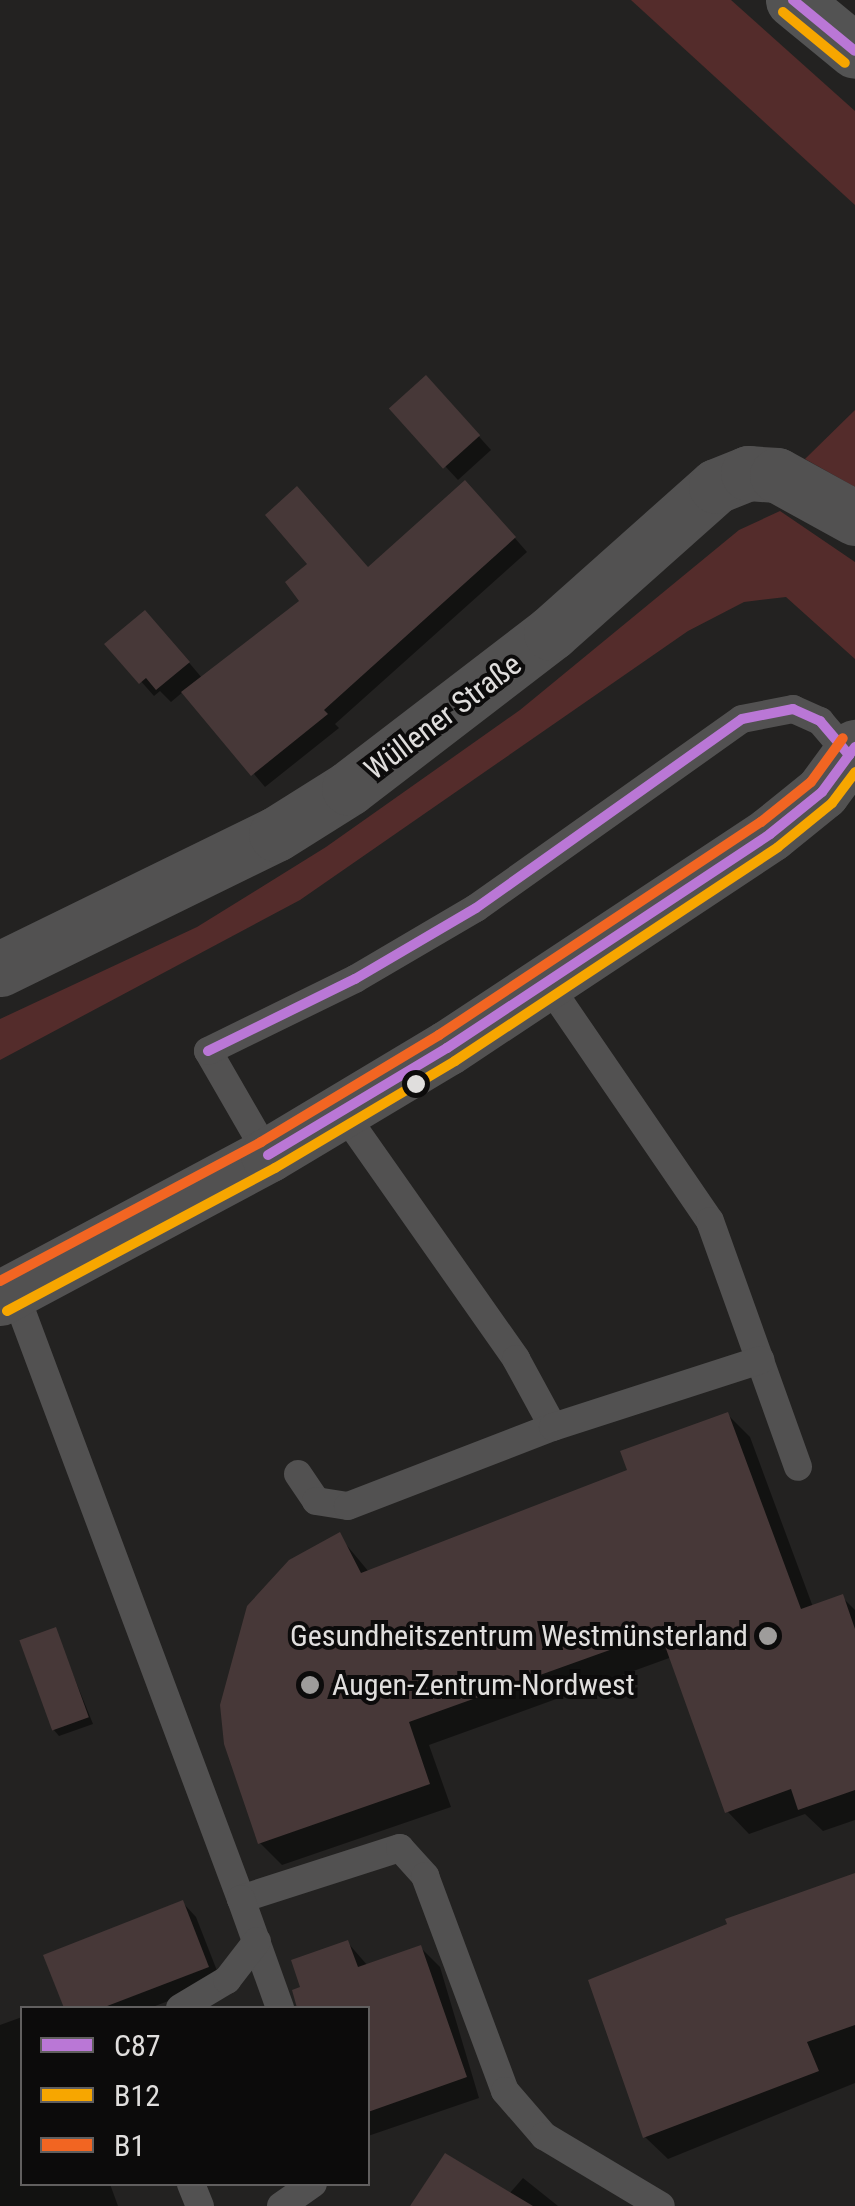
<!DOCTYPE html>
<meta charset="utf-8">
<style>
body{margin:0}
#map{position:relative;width:855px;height:2206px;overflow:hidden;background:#232221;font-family:"Roboto Condensed",sans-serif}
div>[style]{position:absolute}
.green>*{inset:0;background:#542c2b}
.shadow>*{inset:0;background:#0007}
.building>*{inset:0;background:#473838;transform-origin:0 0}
.service>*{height:28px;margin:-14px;padding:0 14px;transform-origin:14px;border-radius:14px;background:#525151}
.minor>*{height:55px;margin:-27.5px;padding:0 27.5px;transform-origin:27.5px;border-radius:27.5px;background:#525151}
.secondary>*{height:55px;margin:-27.5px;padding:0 27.5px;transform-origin:27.5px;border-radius:27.5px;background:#535353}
.bus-1>*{height:10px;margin:-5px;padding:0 5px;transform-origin:5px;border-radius:5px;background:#ba77d6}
.bus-2>*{height:10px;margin:-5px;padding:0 5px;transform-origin:5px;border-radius:5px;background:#f7a600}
.bus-3>*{height:10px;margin:-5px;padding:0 5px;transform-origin:5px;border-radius:5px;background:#f26522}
.dots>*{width:28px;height:28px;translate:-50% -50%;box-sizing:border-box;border:5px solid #0c0b0b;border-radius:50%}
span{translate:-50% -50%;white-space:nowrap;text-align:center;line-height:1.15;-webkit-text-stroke:8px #0c0b0b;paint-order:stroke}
.street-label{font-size:30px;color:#e0dedd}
.poi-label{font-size:30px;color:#e0dedd}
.right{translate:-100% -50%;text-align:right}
.left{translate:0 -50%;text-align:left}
.legend{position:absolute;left:20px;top:2006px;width:350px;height:180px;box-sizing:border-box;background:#0c0b0b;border:2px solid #615f5f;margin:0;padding:12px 18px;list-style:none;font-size:30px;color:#e0dedd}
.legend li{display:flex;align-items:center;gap:20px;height:50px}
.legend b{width:50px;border:2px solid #615f5f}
</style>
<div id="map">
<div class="green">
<div style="clip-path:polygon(631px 0,731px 0,855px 111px,855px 205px)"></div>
<div style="clip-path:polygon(855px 410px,855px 487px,805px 459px)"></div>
<div style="clip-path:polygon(780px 511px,855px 562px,855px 659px,786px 597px,744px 602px,688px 631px,300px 900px,0 1060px,0 1019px,197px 927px,326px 847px,520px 710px,739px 530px)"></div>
</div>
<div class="shadow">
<div style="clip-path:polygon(439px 392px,491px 450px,458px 480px,445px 466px)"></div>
<div style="clip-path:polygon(478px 496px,527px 552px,335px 724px,339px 728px,265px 787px,184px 691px,171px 702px,160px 691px,154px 696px,108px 644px,158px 626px,202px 678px)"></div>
<div style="clip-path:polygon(728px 1415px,750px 1437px,813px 1607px,842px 1597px,855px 1610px,855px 1820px,823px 1831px,805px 1814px,749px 1834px,727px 1811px,672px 1657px,429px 1745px,451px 1807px,282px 1865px,260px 1843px,222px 1705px,249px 1607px,339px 1536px,369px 1572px,630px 1472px)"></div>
<div style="clip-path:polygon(55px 1630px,93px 1724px,59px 1736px,53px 1729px)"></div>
<div style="clip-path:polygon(855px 1876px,855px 2083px,668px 2159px,645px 2137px)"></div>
<div style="clip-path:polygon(183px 1903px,196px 1917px,221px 1981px,150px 2008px,67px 2008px,46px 1956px)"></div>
<div style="clip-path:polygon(348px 1943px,368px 1966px,421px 1948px,440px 1967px,479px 2098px,368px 2136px,368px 2008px,311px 2008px,294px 1962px)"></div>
<div style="clip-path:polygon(22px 2017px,22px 2184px,110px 2184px,118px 2206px,0 2206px,0 2025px)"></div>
<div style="clip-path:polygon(523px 2178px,558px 2206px,413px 2206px,509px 2194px)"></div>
</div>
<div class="building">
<div style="left:426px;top:375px;width:81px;height:50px;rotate:48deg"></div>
<div style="clip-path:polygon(465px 480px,516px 537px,324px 710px,328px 714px,251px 776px,181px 692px,299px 601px,285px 582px,307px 564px,265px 515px,297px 486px,368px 567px)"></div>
<div style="clip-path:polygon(145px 610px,190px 662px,156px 690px,146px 678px,139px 684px,104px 644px)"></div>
<div style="clip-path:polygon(728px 1412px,801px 1609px,843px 1594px,855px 1629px,855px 1790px,798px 1810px,791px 1789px,725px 1813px,660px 1632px,409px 1722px,430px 1784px,258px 1844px,224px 1744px,220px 1705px,247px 1606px,289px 1560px,340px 1532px,361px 1573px,627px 1470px,620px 1451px)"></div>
<div style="left:56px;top:1627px;width:96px;height:39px;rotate:70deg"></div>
<div style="clip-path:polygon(855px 1873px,855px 2025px,807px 2042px,819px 2071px,643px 2138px,588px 1980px,727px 1924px,725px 1919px)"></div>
<div style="clip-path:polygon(183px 1900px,209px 1967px,102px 2008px,64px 2008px,43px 1955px)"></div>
<div style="clip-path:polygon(348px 1940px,358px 1967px,421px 1945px,467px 2077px,368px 2112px,368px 2008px,297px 2008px,292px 1990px,300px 1987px,291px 1960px)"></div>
<div style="clip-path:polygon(445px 2153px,533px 2206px,410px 2206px)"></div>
</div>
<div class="service">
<div style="left:547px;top:983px;width:288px;rotate:55.6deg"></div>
<div style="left:710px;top:1221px;width:261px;rotate:70.3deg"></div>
<div style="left:342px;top:1111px;width:303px;rotate:54.9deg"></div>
<div style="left:516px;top:1359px;width:77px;rotate:61.4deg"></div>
<div style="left:268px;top:1155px;width:120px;rotate:-120deg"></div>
<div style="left:208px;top:1051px;width:164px;rotate:-26.1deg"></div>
<div style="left:355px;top:979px;width:140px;rotate:-30.4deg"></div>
<div style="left:476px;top:908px;width:326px;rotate:-35.4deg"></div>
<div style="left:742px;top:719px;width:52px;rotate:-11.1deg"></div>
<div style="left:793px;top:709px;width:30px;rotate:24deg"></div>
<div style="left:820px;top:721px;width:45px;rotate:49.5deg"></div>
<div style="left:14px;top:1291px;width:649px;rotate:69.53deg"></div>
<div style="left:241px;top:1899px;width:167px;rotate:-17.8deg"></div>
<div style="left:400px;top:1848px;width:38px;rotate:48deg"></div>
<div style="left:425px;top:1876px;width:229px;rotate:69.6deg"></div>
<div style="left:505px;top:2091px;width:60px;rotate:49.1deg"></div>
<div style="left:544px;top:2136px;width:136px;rotate:30.9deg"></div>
<div style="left:298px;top:1474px;width:32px;rotate:56deg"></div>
<div style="left:316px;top:1501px;width:32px;rotate:9deg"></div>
<div style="left:348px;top:1506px;width:220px;rotate:-21.1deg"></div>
<div style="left:553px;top:1427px;width:218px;rotate:-17.9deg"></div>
<div style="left:241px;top:1899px;width:116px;rotate:70.3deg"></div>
<div style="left:180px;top:2008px;width:55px;rotate:-30.8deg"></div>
<div style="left:227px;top:1980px;width:49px;rotate:-52.4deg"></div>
<div style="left:191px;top:2184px;width:24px;rotate:68deg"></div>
<div style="left:281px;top:2206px;width:39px;rotate:-35deg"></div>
</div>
<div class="minor">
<div style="left:0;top:969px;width:307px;rotate:-26.1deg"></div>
<div style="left:276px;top:834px;width:86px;rotate:-32.2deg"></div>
<div style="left:349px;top:788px;width:255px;rotate:-37.5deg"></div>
<div style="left:551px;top:633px;width:221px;rotate:-41.7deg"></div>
<div style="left:716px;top:486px;width:35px;rotate:-22deg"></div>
<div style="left:748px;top:473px;width:29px;rotate:4deg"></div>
<div style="left:777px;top:475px;width:89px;rotate:28.9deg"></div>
<div style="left:0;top:1298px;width:304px;rotate:-28.1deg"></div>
<div style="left:268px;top:1155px;width:209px;rotate:-30.9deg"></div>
<div style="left:447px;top:1048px;width:387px;rotate:-33.5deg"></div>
<div style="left:770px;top:834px;width:67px;rotate:-38.9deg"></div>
<div style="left:822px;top:792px;width:56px;rotate:-53.7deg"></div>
</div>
<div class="secondary">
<div style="left:793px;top:0;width:80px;rotate:39.4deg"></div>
</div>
<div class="bus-1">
<div style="left:793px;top:0;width:80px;rotate:39.4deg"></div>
<div style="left:208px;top:1051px;width:164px;rotate:-26.1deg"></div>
<div style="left:355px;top:979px;width:140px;rotate:-30.4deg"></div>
<div style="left:476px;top:908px;width:326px;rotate:-35.4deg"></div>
<div style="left:742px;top:719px;width:52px;rotate:-11.1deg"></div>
<div style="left:793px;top:709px;width:30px;rotate:24deg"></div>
<div style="left:820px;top:721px;width:45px;rotate:49.5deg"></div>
<div style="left:268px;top:1155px;width:209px;rotate:-30.9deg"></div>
<div style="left:447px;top:1048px;width:387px;rotate:-33.5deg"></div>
<div style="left:770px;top:834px;width:67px;rotate:-38.9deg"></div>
<div style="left:822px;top:792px;width:56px;rotate:-53.7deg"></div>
</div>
<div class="bus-2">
<div style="left:783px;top:12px;width:80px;rotate:39.4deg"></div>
<div style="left:7px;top:1311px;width:304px;rotate:-28.1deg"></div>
<div style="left:275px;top:1168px;width:209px;rotate:-30.7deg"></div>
<div style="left:455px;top:1061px;width:387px;rotate:-33.5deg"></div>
<div style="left:778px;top:847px;width:70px;rotate:-39.2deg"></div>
<div style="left:832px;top:803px;width:39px;rotate:-53deg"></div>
</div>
<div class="bus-3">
<div style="left:0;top:1281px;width:296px;rotate:-28deg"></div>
<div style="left:261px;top:1142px;width:208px;rotate:-31deg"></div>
<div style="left:439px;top:1035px;width:386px;rotate:-33.5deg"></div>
<div style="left:761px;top:822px;width:64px;rotate:-38.7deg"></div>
<div style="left:811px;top:782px;width:54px;rotate:-54deg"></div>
</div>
<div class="dots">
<div style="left:416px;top:1084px;background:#e0dedd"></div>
<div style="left:768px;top:1636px;background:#9e9c9b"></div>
<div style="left:310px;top:1685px;background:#9e9c9b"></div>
</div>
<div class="street-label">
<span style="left:443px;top:717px;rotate:-37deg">Wüllener Straße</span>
</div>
<div class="poi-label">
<span class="right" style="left:748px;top:1636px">Gesundheitszentrum Westmünsterland</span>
<span class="left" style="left:332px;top:1685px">Augen-Zentrum-Nordwest</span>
</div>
<ul class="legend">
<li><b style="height:12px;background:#ba77d6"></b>C87</li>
<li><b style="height:12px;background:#f7a600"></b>B12</li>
<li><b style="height:12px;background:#f26522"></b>B1</li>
</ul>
</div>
